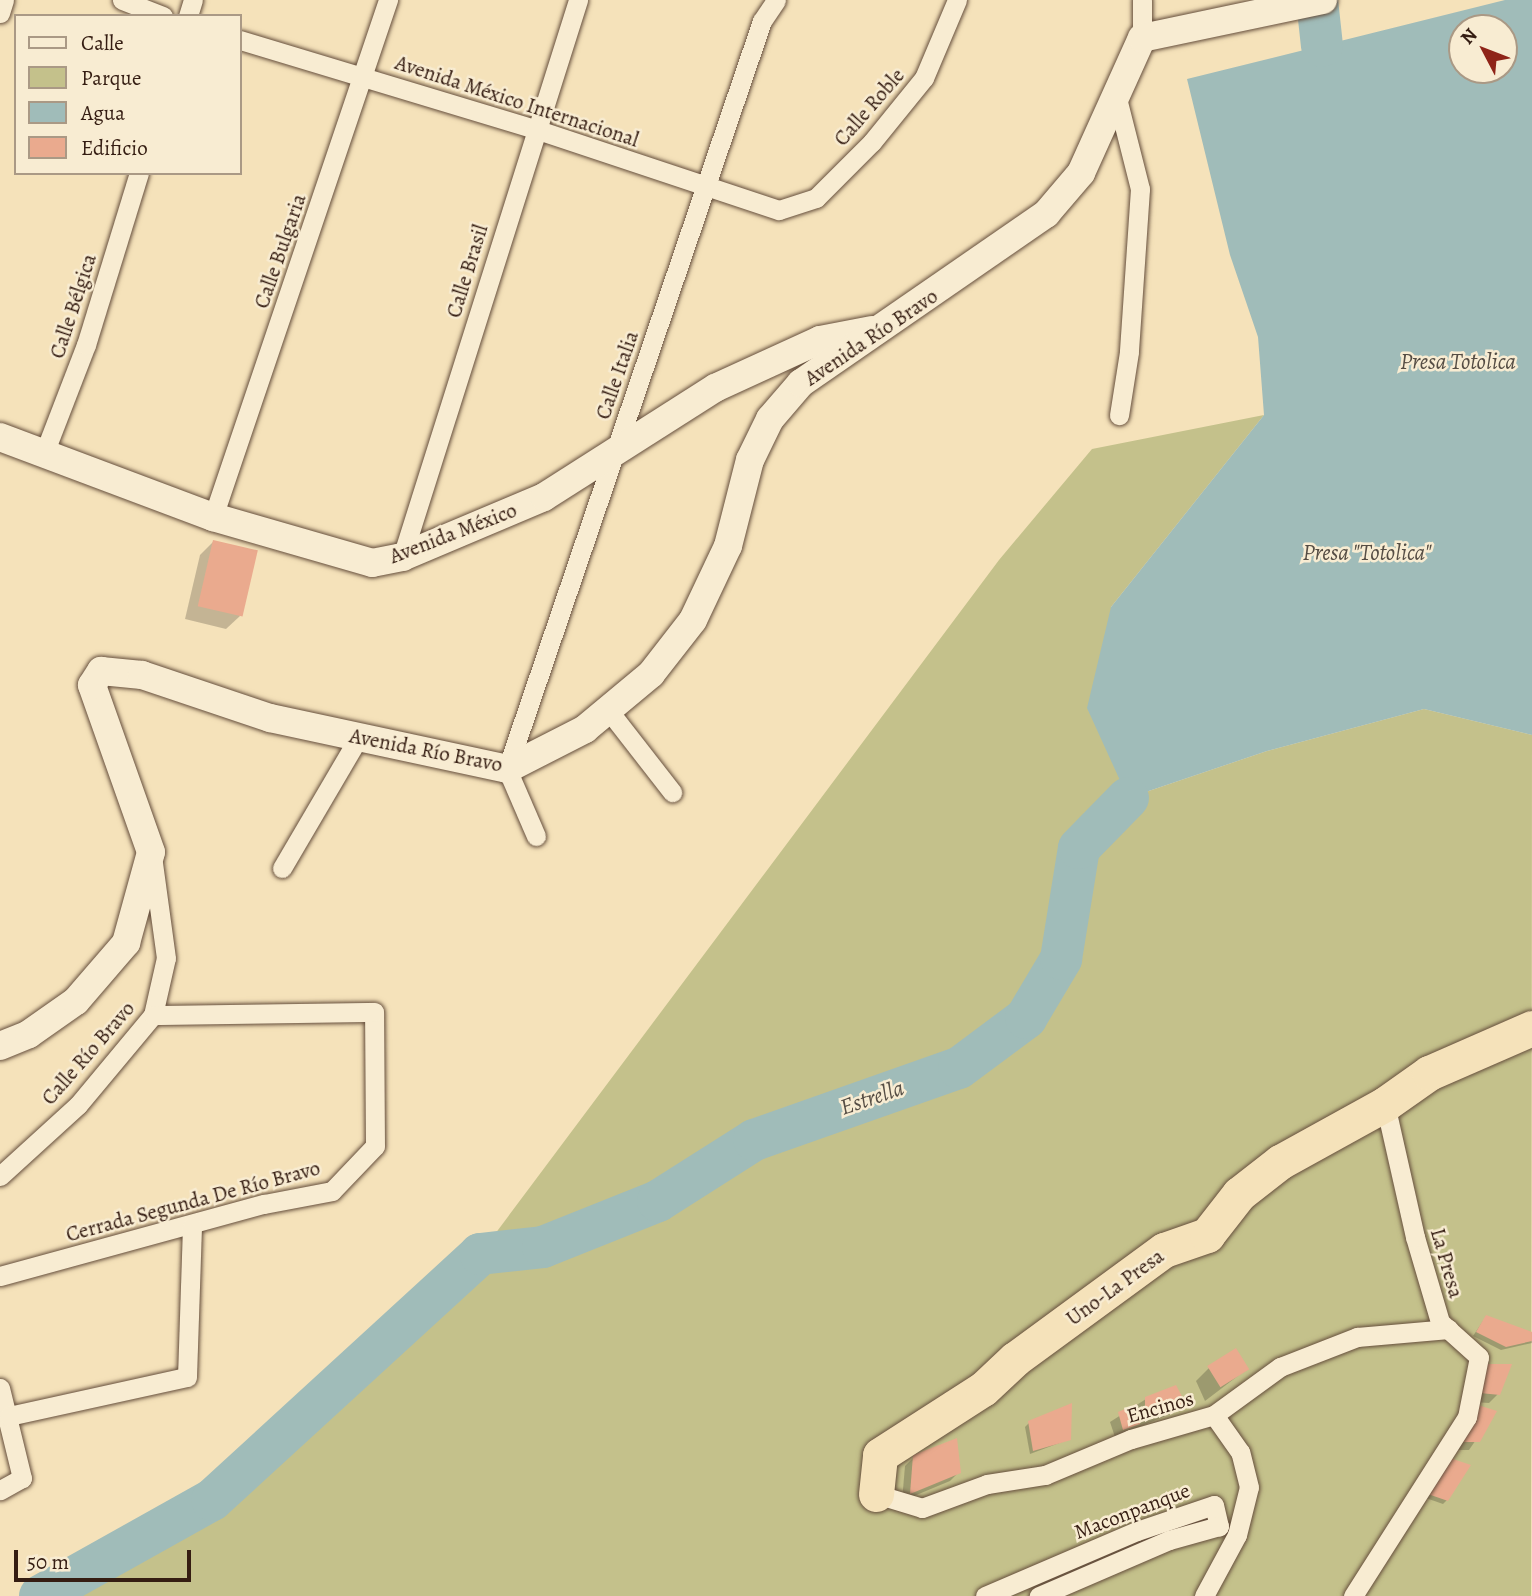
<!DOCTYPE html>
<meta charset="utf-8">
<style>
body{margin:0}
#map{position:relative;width:1532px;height:1596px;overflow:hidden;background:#f5e2ba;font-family:Alegreya,serif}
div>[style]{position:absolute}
.green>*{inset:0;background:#c4c18b}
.water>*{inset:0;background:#a0bcb9}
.shadow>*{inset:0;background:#0003}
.river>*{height:42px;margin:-21px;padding:0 21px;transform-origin:21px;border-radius:21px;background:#a0bcb9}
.building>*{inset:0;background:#eaaa8e;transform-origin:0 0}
.roads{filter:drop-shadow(0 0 2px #654e3c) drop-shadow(0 0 2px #654e3c)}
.street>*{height:19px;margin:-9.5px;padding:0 9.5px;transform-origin:9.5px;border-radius:9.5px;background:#f8ecd2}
.secondary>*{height:28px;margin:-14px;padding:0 14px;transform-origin:14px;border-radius:14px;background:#f8ecd2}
.highway>*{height:35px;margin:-17.5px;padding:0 17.5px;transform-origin:17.5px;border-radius:17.5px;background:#f5e2ba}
span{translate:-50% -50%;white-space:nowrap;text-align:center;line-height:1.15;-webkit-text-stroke:5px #f8ecd2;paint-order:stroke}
.street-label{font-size:21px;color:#351d12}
.water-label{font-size:23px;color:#554d44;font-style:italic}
.legend{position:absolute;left:14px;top:14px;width:228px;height:161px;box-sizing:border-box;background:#f8ecd2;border:2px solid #aa9985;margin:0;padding:9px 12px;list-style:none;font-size:21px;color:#351d12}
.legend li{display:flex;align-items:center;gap:14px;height:35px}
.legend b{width:35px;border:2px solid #aa9985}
.north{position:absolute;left:1448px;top:14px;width:70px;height:70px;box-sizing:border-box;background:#f8ecd2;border:2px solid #aa9985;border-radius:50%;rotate:312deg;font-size:19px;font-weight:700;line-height:28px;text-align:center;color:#351d12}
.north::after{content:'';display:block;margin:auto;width:24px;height:32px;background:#8f2418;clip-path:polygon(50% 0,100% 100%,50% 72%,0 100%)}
.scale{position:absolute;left:14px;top:1550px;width:177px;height:32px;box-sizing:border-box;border:4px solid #351d12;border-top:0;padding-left:9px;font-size:21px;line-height:24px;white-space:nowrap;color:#351d12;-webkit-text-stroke:5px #f8ecd2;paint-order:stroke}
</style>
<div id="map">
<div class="green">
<div style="clip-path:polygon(1264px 415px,1111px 607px,1128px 798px,1267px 751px,1424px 709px,1532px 735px,1531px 1596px,40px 1596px,212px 1500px,480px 1254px,999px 560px,1092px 449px)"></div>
</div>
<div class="water">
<div style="clip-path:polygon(evenodd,1505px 0,1532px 0,1532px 735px,1424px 709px,1267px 751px,1128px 798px,1087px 708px,1111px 607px,1264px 415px,1258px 337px,1230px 255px,1187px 79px,1505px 0,1462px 28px,1504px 28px,1504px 70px,1462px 70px,1462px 28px)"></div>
</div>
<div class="shadow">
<div style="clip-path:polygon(213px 542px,240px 616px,226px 629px,185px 619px,200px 555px)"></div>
<div style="clip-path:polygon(1483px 1321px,1532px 1334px,1532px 1343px,1501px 1350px,1473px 1336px)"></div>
<div style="clip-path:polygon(1209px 1368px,1247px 1369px,1205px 1401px,1196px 1381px)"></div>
<div style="clip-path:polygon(1479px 1374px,1498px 1394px,1489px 1403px,1473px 1402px)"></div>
<div style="clip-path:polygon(1146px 1399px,1184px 1403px,1175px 1412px,1115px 1437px,1110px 1422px)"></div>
<div style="clip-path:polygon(1495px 1412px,1469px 1450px,1452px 1450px)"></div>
<div style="clip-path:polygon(1029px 1423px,1070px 1439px,1030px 1454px,1025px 1427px)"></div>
<div style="clip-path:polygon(914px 1457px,959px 1472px,950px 1481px,902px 1501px,905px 1466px)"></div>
<div style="clip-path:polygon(1438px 1461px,1447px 1500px,1443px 1504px,1423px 1497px)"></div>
</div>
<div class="river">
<div style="left:1317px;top:0;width:46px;rotate:83.8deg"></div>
<div style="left:40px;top:1596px;width:197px;rotate:-29.2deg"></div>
<div style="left:212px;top:1500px;width:364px;rotate:-42.5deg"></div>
<div style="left:480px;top:1254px;width:63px;rotate:-6.3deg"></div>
<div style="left:543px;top:1247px;width:124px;rotate:-21.8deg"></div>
<div style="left:658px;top:1201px;width:114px;rotate:-32.4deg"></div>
<div style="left:754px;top:1140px;width:217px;rotate:-19.4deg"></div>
<div style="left:959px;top:1068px;width:84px;rotate:-36.7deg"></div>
<div style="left:1026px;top:1018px;width:69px;rotate:-59.3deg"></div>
<div style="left:1061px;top:959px;width:112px;rotate:-80.8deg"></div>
<div style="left:1079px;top:848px;width:70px;rotate:-45.6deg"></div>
</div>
<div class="building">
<div style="left:213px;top:540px;width:46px;height:68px;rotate:13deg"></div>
<div style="clip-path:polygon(1486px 1315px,1532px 1332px,1532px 1341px,1506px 1347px,1476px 1332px)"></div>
<div style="left:1236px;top:1348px;width:25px;height:34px;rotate:58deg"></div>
<div style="clip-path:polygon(1487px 1364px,1512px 1364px,1500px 1395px,1480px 1393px)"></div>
<div style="clip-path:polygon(1176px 1385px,1186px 1404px,1145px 1418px,1145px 1397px)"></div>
<div style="clip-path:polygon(1072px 1403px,1071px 1440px,1033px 1451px,1028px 1421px)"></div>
<div style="clip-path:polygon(1137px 1404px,1140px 1424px,1123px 1430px,1118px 1412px)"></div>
<div style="clip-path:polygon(1478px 1405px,1497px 1411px,1480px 1442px,1459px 1442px)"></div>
<div style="clip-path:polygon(957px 1438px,961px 1473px,910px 1494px,913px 1455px)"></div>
<div style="clip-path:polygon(1441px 1455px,1471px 1465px,1448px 1501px,1425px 1493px)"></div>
</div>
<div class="roads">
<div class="street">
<div style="left:122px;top:0;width:44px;rotate:21.3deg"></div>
<div style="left:0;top:13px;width:14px;rotate:-73deg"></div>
<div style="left:188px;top:16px;width:17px;rotate:-73deg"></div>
<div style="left:1142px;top:38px;width:38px;rotate:-90deg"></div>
<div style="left:240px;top:40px;width:308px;rotate:16.8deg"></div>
<div style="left:535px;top:129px;width:257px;rotate:18.4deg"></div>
<div style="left:779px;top:210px;width:39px;rotate:-18deg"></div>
<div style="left:816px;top:198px;width:79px;rotate:-45deg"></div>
<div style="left:872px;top:142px;width:82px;rotate:-50.9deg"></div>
<div style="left:924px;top:78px;width:85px;rotate:-67.1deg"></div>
<div style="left:1117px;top:98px;width:94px;rotate:75.8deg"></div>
<div style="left:1140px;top:189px;width:163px;rotate:93.9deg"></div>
<div style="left:1129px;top:352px;width:64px;rotate:99deg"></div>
<div style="left:45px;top:451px;width:114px;rotate:-68.9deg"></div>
<div style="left:86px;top:345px;width:180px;rotate:-72.9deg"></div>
<div style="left:213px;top:517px;width:546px;rotate:-71.3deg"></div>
<div style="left:402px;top:557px;width:584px;rotate:-72.46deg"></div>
<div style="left:609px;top:711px;width:103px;rotate:52.1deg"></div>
<div style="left:536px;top:836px;width:73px;rotate:-113.4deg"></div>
<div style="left:507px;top:769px;width:790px;rotate:-71.18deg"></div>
<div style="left:762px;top:21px;width:25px;rotate:-56deg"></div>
<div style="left:282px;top:868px;width:152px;rotate:-59.6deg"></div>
<div style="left:0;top:1176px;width:105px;rotate:-42.3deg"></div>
<div style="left:78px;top:1105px;width:117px;rotate:-50.2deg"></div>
<div style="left:153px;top:1015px;width:58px;rotate:-77.2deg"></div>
<div style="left:166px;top:958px;width:96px;rotate:-97.8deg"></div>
<div style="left:0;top:1276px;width:274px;rotate:-15.3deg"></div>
<div style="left:264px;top:1204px;width:69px;rotate:-10.8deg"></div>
<div style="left:332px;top:1191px;width:62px;rotate:-46.3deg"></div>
<div style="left:375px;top:1146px;width:134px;rotate:-90.4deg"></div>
<div style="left:374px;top:1012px;width:221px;rotate:179.2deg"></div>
<div style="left:0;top:1388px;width:93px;rotate:76.3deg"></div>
<div style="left:22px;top:1478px;width:25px;rotate:151deg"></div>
<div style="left:9px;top:1416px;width:182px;rotate:-12.4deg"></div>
<div style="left:187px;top:1377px;width:151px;rotate:-88.1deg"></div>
<div style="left:876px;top:1494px;width:48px;rotate:16.9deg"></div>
<div style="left:922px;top:1508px;width:69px;rotate:-20.3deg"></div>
<div style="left:987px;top:1484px;width:59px;rotate:-8.8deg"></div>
<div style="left:1045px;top:1475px;width:93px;rotate:-22.7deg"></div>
<div style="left:1131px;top:1439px;width:86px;rotate:-16.1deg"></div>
<div style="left:1214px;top:1415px;width:82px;rotate:-36deg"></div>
<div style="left:1280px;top:1367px;width:83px;rotate:-21.3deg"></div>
<div style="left:1357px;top:1337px;width:92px;rotate:-5deg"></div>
<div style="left:985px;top:1596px;width:165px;rotate:-23.2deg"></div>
<div style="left:1137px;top:1531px;width:81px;rotate:-18.7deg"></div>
<div style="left:1214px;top:1505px;width:22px;rotate:77deg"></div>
<div style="left:1219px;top:1526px;width:52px;rotate:164.4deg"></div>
<div style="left:1169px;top:1540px;width:142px;rotate:156.7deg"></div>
<div style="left:1204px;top:1596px;width:69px;rotate:-61.6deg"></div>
<div style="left:1237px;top:1535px;width:49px;rotate:-76deg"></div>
<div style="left:1249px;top:1487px;width:36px;rotate:-104deg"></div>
<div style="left:1240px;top:1452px;width:45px;rotate:-125.1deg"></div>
<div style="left:1353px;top:1596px;width:212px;rotate:-57.5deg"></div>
<div style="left:1467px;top:1417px;width:61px;rotate:-78.7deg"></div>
<div style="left:1479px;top:1357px;width:52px;rotate:-138.1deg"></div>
<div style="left:1440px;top:1322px;width:89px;rotate:-106.4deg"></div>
<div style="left:1415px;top:1237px;width:136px;rotate:-102.7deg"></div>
</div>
<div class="secondary">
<div style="left:0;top:437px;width:228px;rotate:20.6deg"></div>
<div style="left:213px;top:517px;width:166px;rotate:16.1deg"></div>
<div style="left:372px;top:563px;width:31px;rotate:-11deg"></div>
<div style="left:402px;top:557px;width:154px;rotate:-22.9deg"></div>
<div style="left:544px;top:497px;width:203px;rotate:-32.5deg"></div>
<div style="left:715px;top:388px;width:115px;rotate:-24.6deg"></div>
<div style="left:820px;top:340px;width:53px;rotate:-10.9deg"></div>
<div style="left:0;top:1046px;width:31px;rotate:-22deg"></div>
<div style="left:29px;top:1034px;width:57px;rotate:-35.1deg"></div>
<div style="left:76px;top:1001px;width:77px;rotate:-49.2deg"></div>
<div style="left:126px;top:943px;width:94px;rotate:-74.6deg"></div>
<div style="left:151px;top:852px;width:177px;rotate:-109.5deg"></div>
<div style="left:92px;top:685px;width:17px;rotate:-57deg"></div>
<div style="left:101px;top:671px;width:41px;rotate:5.6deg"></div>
<div style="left:142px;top:675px;width:135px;rotate:18.6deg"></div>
<div style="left:270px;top:718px;width:242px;rotate:12.1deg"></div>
<div style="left:507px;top:769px;width:88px;rotate:-27.1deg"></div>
<div style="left:585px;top:729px;width:86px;rotate:-39.8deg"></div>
<div style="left:651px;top:674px;width:68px;rotate:-52.1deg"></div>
<div style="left:693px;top:620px;width:82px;rotate:-64.7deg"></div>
<div style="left:728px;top:546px;width:89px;rotate:-75.7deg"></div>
<div style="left:750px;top:460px;width:46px;rotate:-64deg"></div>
<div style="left:770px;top:419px;width:48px;rotate:-49.3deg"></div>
<div style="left:801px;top:383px;width:298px;rotate:-34.6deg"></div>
<div style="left:1046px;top:214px;width:54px;rotate:-49.5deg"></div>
<div style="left:1081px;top:173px;width:148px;rotate:-65.7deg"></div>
<div style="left:1142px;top:38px;width:185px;rotate:-11.9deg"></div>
</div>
<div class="highway">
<div style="left:876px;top:1494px;width:39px;rotate:-84deg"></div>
<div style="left:880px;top:1455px;width:122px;rotate:-32.7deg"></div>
<div style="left:983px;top:1389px;width:44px;rotate:-43.2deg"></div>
<div style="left:1015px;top:1359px;width:185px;rotate:-36.2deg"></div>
<div style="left:1164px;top:1250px;width:46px;rotate:-19.2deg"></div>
<div style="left:1207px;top:1235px;width:52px;rotate:-52deg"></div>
<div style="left:1239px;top:1194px;width:52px;rotate:-38deg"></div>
<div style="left:1280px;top:1162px;width:120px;rotate:-28.9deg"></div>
<div style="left:1385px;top:1104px;width:54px;rotate:-35.2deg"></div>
<div style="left:1429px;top:1073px;width:112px;rotate:-23.6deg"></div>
</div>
</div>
<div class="street-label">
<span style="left:517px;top:101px;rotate:18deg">Avenida México Internacional</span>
<span style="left:869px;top:107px;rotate:-49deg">Calle Roble</span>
<span style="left:280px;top:251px;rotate:-71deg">Calle Bulgaria</span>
<span style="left:467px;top:271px;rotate:-73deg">Calle Brasil</span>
<span style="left:73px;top:306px;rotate:-72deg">Calle Bélgica</span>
<span style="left:871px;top:337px;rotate:-34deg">Avenida Río Bravo</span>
<span style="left:617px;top:375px;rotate:-71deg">Calle Italia</span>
<span style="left:453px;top:533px;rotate:-21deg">Avenida México</span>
<span style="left:426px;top:750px;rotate:11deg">Avenida Río Bravo</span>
<span style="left:88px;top:1053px;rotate:-49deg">Calle Río Bravo</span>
<span style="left:193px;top:1201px;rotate:-15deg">Cerrada Segunda De Río Bravo</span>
<span style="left:1447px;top:1263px;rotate:74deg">La Presa</span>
<span style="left:1115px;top:1287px;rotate:-36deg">Uno-La Presa</span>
<span style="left:1160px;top:1407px;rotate:-16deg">Encinos</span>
<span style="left:1132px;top:1511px;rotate:-21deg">Maconpanque</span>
</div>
<div class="water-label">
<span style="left:1458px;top:362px">Presa Totolica</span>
<span style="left:1367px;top:553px">Presa "Totolica"</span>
<span style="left:872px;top:1098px;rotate:-19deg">Estrella</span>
</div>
<ul class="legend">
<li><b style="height:9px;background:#f8ecd2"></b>Calle</li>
<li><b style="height:19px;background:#c4c18b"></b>Parque</li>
<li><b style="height:19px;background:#a0bcb9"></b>Agua</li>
<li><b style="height:19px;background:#eaaa8e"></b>Edificio</li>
</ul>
<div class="north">N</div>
<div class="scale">50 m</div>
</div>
